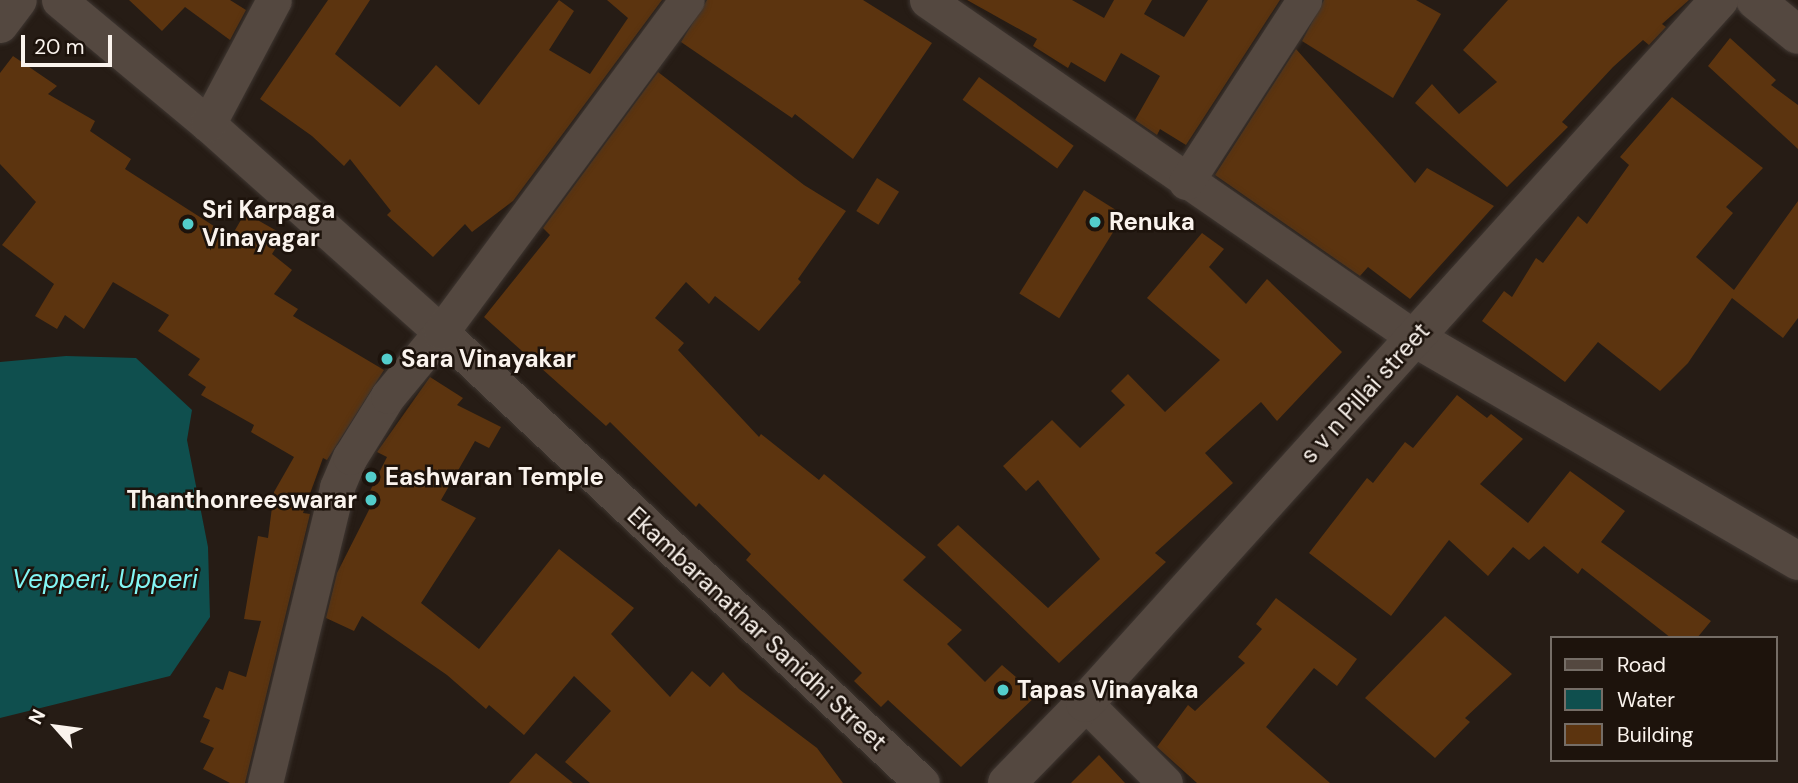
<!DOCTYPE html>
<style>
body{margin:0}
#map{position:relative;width:1798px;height:783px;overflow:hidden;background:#261c15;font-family:"DM Sans",sans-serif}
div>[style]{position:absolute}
.water>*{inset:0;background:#0f4f4e}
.building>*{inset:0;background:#5c340f;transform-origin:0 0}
.roads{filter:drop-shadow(0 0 2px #3e3631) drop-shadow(0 0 2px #3e3631)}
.minor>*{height:35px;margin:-17.5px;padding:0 17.5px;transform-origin:17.5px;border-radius:17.5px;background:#544840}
.tertiary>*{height:38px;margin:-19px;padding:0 19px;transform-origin:19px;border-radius:19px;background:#544840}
.dots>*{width:19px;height:19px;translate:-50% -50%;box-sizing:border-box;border:4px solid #1d130c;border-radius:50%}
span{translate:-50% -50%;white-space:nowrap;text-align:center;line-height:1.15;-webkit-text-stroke:5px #1d130c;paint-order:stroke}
.poi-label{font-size:24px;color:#faf3ed;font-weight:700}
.left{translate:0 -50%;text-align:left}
.right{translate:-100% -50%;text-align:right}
.street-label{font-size:24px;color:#faf3ed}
.water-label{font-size:26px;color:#83f6f4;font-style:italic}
.legend{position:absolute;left:1550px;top:636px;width:228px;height:126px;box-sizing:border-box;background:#1d130c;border:2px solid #756d66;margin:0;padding:9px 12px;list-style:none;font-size:21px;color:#faf3ed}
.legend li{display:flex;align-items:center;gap:14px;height:35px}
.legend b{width:35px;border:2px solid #756d66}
.north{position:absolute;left:21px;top:692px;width:70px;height:70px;-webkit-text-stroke:5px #1d130c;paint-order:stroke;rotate:298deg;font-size:19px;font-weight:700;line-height:28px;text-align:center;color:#faf3ed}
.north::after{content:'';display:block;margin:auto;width:24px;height:32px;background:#faf3ed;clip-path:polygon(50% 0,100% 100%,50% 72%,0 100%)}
.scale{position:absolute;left:21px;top:35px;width:91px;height:32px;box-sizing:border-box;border:4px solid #faf3ed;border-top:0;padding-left:9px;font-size:21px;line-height:24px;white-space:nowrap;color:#faf3ed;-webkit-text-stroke:5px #1d130c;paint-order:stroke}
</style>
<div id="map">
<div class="water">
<div style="clip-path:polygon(66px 356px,136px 358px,192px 410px,187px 440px,208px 547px,210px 617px,170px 676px,0 718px,0 362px)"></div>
</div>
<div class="building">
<div style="clip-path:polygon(129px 0,230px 0,246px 10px,230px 40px,185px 7px,162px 31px)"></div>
<div style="clip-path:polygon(328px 0,370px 0,335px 54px,400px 107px,436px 65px,479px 105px,559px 0,574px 11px,549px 50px,590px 74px,628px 18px,607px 0,662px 0,513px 201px,472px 232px,465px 224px,433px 257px,387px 215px,391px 211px,350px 159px,344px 166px,312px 136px,260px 99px)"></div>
<div style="clip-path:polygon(707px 0,863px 0,932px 43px,853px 159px,795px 114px,792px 118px,681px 42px)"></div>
<div style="clip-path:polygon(967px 0,1072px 0,1104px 18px,1114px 0,1152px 0,1144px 14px,1184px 37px,1208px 0,1280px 0,1186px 145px,1160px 129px,1157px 135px,1135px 120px,1160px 76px,1121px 53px,1105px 82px,1071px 62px,1068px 68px,1033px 46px,1037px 39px)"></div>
<div style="clip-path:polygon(1324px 0,1416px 0,1441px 14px,1393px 98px,1302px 41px)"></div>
<div style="clip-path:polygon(1508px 0,1689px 0,1662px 24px,1666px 27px,1649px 45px,1643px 40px,1613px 67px,1562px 122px,1568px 127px,1507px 187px,1415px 103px,1432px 84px,1459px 114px,1497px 82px,1463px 50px)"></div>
<div style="clip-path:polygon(1730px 38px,1776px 80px,1771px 85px,1798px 105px,1798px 149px,1708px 66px)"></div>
<div style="clip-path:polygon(1296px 49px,1415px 183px,1427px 168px,1494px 206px,1410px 299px,1368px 267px,1360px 276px,1215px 175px)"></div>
<div style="clip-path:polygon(13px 56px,57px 86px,48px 94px,95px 121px,90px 131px,131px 159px,125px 169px,231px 237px,245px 213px,284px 235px,272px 254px,292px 270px,274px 294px,298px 309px,293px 316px,384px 370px,327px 460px,323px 458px,303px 513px,310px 514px,245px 783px,230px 783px,203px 769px,214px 748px,200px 742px,210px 720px,203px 717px,216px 687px,223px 690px,229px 671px,246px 677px,261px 621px,244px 619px,258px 536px,268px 538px,274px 492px,294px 457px,251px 432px,254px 425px,201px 395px,206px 387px,188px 375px,200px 359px,158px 331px,169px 315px,113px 282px,84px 329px,65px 315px,57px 329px,35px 316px,54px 284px,2px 245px,36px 202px,0 164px,0 73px)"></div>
<div style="clip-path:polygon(658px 72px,804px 185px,846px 211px,798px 279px,801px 282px,759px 331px,715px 296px,709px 304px,686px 282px,655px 318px,684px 343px,678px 350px,759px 437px,761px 434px,819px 480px,824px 474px,926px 557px,903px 580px,962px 630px,947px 644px,985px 682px,1002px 665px,1037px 695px,961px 767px,888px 700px,881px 707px,854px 681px,862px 673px,746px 560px,751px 554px,699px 503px,696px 507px,610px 422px,606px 426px,484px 317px,550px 235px,543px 228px)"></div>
<div style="left:979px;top:77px;width:117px;height:28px;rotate:36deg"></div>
<div style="clip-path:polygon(1672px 97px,1763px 168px,1726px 207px,1733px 213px,1696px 257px,1734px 290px,1798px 201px,1798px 318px,1783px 338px,1732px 298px,1688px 363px,1660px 391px,1598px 342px,1565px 382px,1482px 321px,1504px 291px,1512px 297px,1536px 258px,1543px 263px,1578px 216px,1587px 224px,1629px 165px,1620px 157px)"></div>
<div style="left:877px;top:178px;width:26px;height:39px;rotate:32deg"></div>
<div style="left:1084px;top:190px;width:47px;height:122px;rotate:32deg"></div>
<div style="clip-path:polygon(1202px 233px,1224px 249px,1209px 267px,1246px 304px,1267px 279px,1342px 352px,1277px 421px,1261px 402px,1205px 453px,1233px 483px,1155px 553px,1166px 562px,1059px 663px,937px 545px,958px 525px,1048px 608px,1100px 559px,1038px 480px,1026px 491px,1003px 466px,1052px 420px,1080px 448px,1125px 405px,1111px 391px,1128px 374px,1165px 412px,1220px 360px,1147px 298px)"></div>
<div style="clip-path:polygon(430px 377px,463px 398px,457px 405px,501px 427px,489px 448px,475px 441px,441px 500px,476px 518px,421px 603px,479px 649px,559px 549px,634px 608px,611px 634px,670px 697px,692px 671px,710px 687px,723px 672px,739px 689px,817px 748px,843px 783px,590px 783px,565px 762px,611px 711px,574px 676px,524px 735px,489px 705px,486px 709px,447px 675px,362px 616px,354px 631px,326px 618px,337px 573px,376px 496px,369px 493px,387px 457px,377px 452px)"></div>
<div style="clip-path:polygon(1457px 395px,1487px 418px,1491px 414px,1523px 439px,1480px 484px,1528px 523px,1570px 471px,1625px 511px,1601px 542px,1711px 621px,1697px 638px,1671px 638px,1582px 568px,1578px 574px,1544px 546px,1529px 560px,1513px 547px,1488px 576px,1449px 540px,1391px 616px,1309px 553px,1367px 478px,1373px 483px,1405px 442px,1413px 448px)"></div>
<div style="clip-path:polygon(1276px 598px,1357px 659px,1337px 686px,1314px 668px,1266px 727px,1330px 783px,1197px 783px,1157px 747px,1188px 705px,1195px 711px,1245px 663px,1238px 657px,1262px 629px,1256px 624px)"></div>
<div style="clip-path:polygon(1445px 616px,1512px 674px,1465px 718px,1470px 722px,1435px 758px,1365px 698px)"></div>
<div style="clip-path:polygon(536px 753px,573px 783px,509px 783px)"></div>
<div style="clip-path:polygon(1099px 755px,1125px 783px,1071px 783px)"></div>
</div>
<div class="roads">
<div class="minor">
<div style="left:59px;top:0;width:194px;rotate:39.8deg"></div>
<div style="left:208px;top:124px;width:312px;rotate:41.8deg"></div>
<div style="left:441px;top:332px;width:659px;rotate:43.16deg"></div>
<div style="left:927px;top:0;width:594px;rotate:34.71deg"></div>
<div style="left:0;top:25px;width:31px;rotate:-53deg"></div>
<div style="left:208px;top:124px;width:140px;rotate:-62deg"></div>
<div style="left:1186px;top:182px;width:217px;rotate:-57deg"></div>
<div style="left:1085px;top:703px;width:113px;rotate:45deg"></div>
<div style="left:265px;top:783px;width:305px;rotate:-76.3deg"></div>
<div style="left:337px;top:487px;width:33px;rotate:-67deg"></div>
<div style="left:350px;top:457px;width:72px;rotate:-58.1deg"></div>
<div style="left:388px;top:396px;width:83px;rotate:-50.4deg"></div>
<div style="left:441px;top:332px;width:413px;rotate:-53.5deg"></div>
</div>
<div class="tertiary">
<div style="left:1755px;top:0;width:55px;rotate:39.1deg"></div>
<div style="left:1415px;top:338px;width:443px;rotate:30.2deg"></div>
<div style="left:1007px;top:783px;width:112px;rotate:-45.7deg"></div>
<div style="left:1085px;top:703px;width:947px;rotate:-47.95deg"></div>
</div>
</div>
<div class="dots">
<div style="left:1095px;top:222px;background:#53cdcb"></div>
<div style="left:188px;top:224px;background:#53cdcb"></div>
<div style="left:387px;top:359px;background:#53cdcb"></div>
<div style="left:371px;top:477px;background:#53cdcb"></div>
<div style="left:371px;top:500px;background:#53cdcb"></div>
<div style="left:1003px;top:690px;background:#53cdcb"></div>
</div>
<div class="poi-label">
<span class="left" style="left:202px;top:224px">Sri Karpaga<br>Vinayagar</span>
<span class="left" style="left:1109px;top:222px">Renuka</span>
<span class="left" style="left:401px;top:359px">Sara Vinayakar</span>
<span class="left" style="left:385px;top:477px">Eashwaran Temple</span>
<span class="right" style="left:357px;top:500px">Thanthonreeswarar</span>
<span class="left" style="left:1017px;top:690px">Tapas Vinayaka</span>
</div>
<div class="street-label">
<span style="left:1365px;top:393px;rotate:-48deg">s v n Pillai street</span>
<span style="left:757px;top:629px;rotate:43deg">Ekambaranathar Sanidhi Street</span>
</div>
<div class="water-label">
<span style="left:105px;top:580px">Vepperi, Upperi</span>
</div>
<ul class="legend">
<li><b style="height:9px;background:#544840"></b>Road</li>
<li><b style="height:19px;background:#0f4f4e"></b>Water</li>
<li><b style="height:19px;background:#5c340f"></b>Building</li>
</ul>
<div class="north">N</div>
<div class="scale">20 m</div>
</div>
